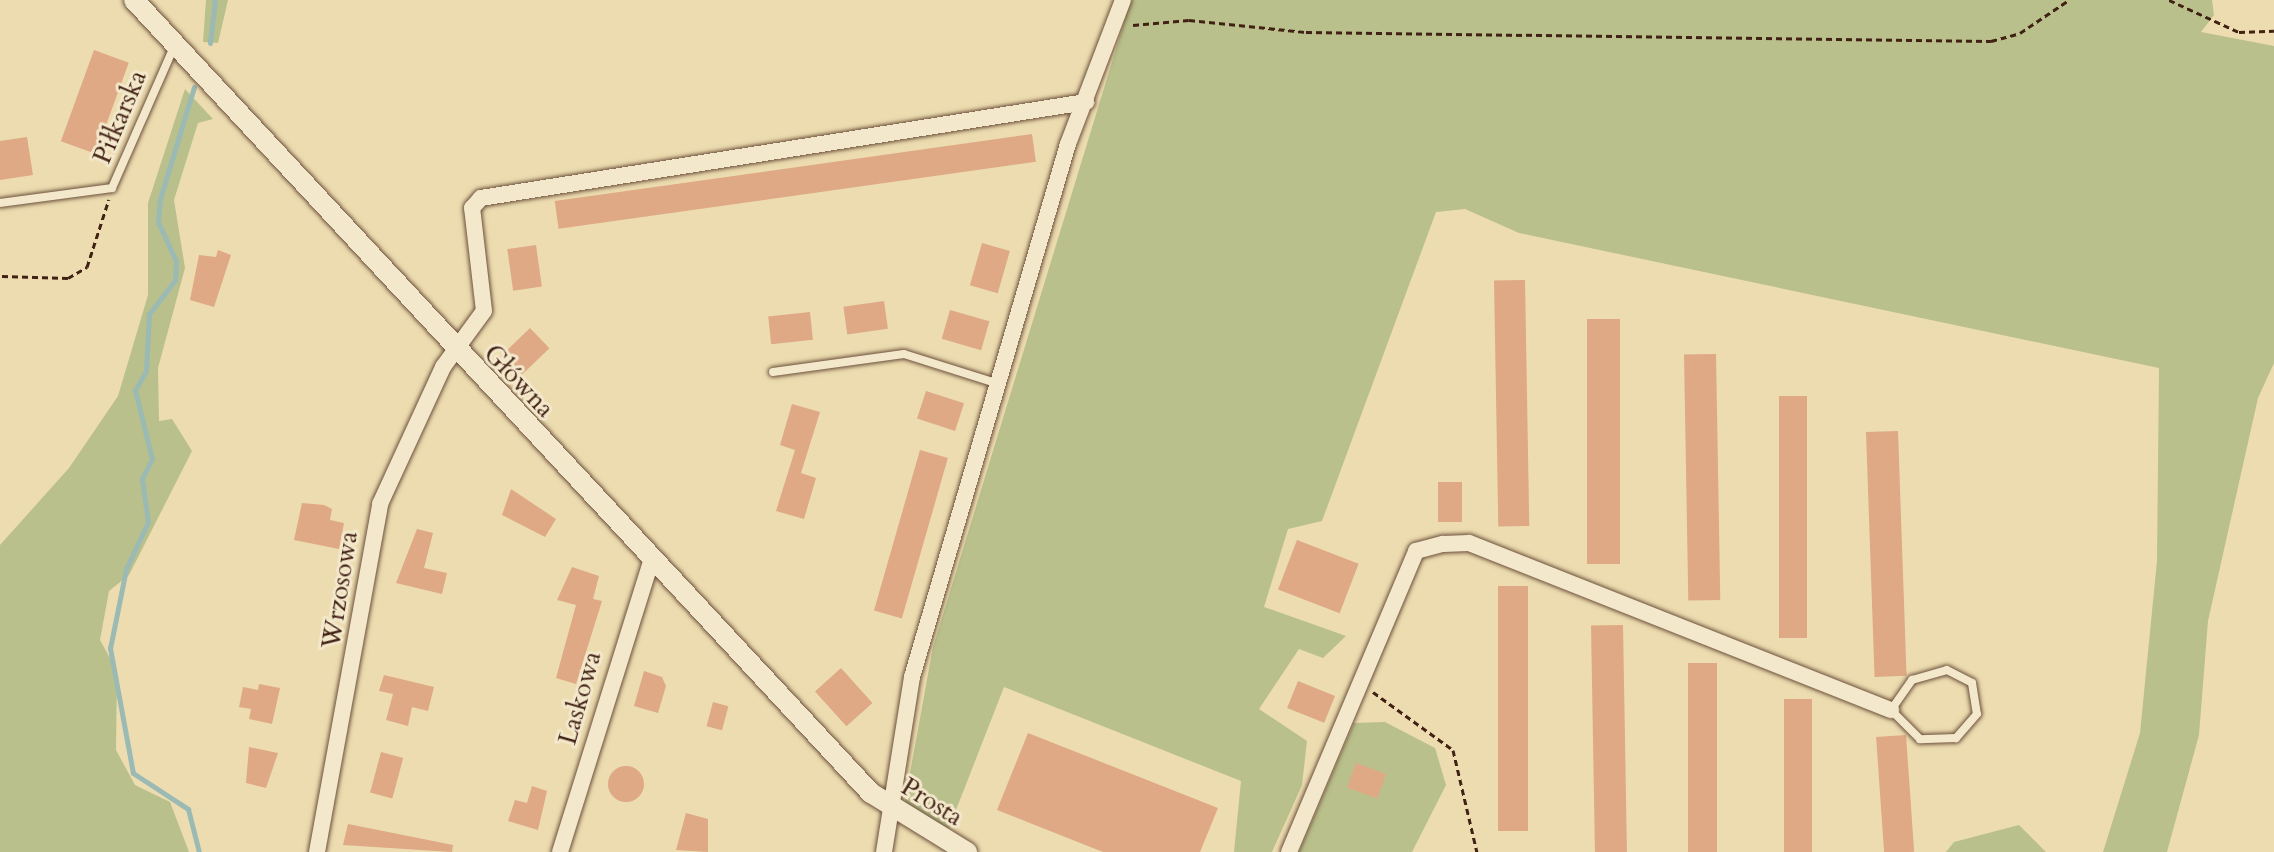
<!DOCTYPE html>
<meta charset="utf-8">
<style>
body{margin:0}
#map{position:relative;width:2274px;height:852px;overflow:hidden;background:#eddcb0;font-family:Cardo,serif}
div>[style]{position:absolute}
.green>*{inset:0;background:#b9c08b}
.stream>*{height:5px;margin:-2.5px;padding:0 2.5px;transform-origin:2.5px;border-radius:2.5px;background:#9bbab4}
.building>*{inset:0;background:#dea984;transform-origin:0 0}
.round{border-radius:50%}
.path>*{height:3px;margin-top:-1.5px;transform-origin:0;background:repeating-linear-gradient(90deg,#412114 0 6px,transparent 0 10px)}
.roads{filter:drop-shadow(0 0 2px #6c503b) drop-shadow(0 0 2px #6c503b)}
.service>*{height:8px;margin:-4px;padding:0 4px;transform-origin:4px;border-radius:4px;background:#f3e8cc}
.minor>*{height:16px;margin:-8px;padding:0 8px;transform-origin:8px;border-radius:8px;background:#f3e8cc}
.tertiary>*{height:20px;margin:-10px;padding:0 10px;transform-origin:10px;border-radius:10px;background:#f3e8cc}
span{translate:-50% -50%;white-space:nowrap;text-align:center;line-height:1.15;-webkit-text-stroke:6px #f3e8cc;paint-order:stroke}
.street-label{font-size:26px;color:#412114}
</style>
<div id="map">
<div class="green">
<div style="clip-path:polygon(206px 0,228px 0,218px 43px,203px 42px)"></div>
<div style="clip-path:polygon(1131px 0,2212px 0,2214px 15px,2201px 32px,2274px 46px,2274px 363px,2258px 398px,2208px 621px,2199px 735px,2167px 852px,2103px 852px,2140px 733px,2157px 561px,2159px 368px,1519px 233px,1465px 209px,1436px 212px,1322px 521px,1288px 529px,1264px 607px,1346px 636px,1323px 658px,1299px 649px,1259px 709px,1307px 741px,1302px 785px,1272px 852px,1234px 852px,1241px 781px,1004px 687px,949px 828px,904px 806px,933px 647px)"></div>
<div style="clip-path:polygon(185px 89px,213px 119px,198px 123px,174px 200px,185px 268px,158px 368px,159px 421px,172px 419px,192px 451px,129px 575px,109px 591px,100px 640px,117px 671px,116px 750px,135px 785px,170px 802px,189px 852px,0 852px,0 545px,69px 468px,118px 396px,148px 295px,148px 203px)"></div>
<div style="clip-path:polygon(1385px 722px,1435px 748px,1446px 785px,1412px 852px,1299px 852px,1354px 723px)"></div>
<div style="clip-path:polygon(2019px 825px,2046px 852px,1946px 852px,1954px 842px)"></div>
</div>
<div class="stream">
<div style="left:210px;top:43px;width:43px;rotate:-83.4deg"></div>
<div style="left:194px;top:87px;width:117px;rotate:106.9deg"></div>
<div style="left:160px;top:199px;width:23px;rotate:95deg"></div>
<div style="left:158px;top:222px;width:43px;rotate:65.2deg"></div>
<div style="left:176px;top:261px;width:19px;rotate:93deg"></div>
<div style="left:175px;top:280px;width:43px;rotate:127.4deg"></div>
<div style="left:149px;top:314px;width:57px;rotate:93deg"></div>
<div style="left:146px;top:371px;width:22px;rotate:120deg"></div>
<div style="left:135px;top:390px;width:71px;rotate:76.2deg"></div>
<div style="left:152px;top:459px;width:22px;rotate:117deg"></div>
<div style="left:142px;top:479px;width:43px;rotate:82.1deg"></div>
<div style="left:148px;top:522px;width:52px;rotate:115.1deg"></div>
<div style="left:126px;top:569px;width:81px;rotate:101.4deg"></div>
<div style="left:110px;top:648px;width:127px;rotate:79.6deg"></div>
<div style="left:133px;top:773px;width:66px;rotate:33.2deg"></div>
<div style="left:188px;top:809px;width:44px;rotate:75.7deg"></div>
</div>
<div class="building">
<div style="left:94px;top:50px;width:37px;height:97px;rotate:20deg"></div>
<div style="left:1032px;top:134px;width:28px;height:482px;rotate:82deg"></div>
<div style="clip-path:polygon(27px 137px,33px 175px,0 180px,0 141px)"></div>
<div style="left:982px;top:243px;width:29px;height:44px;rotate:16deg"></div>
<div style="left:536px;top:245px;width:42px;height:29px;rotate:82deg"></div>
<div style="clip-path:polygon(218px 250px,231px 255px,214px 307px,190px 300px,199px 255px,216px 257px)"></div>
<div style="left:1525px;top:280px;width:246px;height:31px;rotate:89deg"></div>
<div style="left:884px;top:301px;width:28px;height:41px;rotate:82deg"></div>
<div style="left:950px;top:310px;width:41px;height:30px;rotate:16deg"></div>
<div style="left:810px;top:312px;width:28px;height:42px;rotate:84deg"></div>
<div style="left:1587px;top:319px;width:33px;height:245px"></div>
<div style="left:530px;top:328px;width:28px;height:42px;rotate:46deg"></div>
<div style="left:1716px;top:354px;width:246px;height:32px;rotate:89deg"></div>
<div style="left:926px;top:391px;width:40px;height:29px;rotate:18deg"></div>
<div style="left:1779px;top:396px;width:28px;height:242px"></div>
<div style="clip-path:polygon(792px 404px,820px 412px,801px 473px,816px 478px,804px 519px,776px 511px,795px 450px,780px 445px)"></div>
<div style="left:1898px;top:431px;width:245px;height:32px;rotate:88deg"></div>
<div style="left:920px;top:450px;width:29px;height:167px;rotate:16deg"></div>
<div style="left:1438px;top:482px;width:24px;height:40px"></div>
<div style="clip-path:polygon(511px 489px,556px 519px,545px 537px,502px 515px)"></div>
<div style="clip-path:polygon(302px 503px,324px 505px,332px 509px,330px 520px,344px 523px,339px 549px,294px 540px)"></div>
<div style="clip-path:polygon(417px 529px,433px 533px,424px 568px,447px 573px,442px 594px,396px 583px)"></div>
<div style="left:1297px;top:540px;width:66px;height:53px;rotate:21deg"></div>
<div style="clip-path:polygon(572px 567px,599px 576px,593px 599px,602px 601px,576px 684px,556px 678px,576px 605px,557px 600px)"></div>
<div style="left:1498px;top:586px;width:30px;height:245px"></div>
<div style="left:1623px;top:625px;width:227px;height:32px;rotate:89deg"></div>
<div style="left:1688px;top:663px;width:29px;height:189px"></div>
<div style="left:841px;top:668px;width:47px;height:35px;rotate:48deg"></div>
<div style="clip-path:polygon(644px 671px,662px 677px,666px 686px,658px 713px,634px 706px)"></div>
<div style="clip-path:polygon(384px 675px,434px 687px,428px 711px,412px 707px,408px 726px,386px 720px,393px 694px,379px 691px)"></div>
<div style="left:1298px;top:681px;width:40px;height:29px;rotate:22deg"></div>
<div style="clip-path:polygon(259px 684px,280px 688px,272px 724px,249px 719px,251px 709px,239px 707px,243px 687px,258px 690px)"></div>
<div style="left:1784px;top:699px;width:28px;height:153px"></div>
<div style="left:713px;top:702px;width:16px;height:25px;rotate:15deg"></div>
<div style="clip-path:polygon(1028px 733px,1218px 808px,1200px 852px,1103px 852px,997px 810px)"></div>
<div style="left:1906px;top:735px;width:117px;height:30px;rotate:86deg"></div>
<div style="clip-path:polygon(249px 747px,278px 753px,266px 788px,246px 783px)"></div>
<div style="left:381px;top:752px;width:23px;height:42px;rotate:15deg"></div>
<div style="left:1356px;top:763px;width:32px;height:26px;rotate:20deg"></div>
<div class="round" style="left:608px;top:766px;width:36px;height:36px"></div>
<div style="clip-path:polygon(532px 786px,547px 791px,538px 830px,508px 821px,515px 800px,527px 803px)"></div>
<div style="clip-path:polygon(686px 813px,708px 819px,708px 852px,676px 850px)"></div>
<div style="clip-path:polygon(348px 824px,453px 845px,452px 852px,343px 845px)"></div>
</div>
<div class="path">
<div style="left:2169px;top:0;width:77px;rotate:24.6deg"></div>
<div style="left:2239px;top:32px;width:35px;rotate:-2deg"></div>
<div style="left:1133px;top:25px;width:56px;rotate:-5.1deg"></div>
<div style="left:1189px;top:20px;width:118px;rotate:5.9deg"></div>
<div style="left:1306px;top:32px;width:685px;rotate:0.75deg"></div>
<div style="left:1991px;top:41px;width:30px;rotate:-15deg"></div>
<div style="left:2020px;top:33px;width:59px;rotate:-34deg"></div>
<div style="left:2px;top:276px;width:66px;rotate:1.7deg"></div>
<div style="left:68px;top:278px;width:22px;rotate:-30deg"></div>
<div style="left:87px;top:267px;width:71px;rotate:-72.1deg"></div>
<div style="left:1373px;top:692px;width:99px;rotate:35.9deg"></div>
<div style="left:1453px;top:750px;width:105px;rotate:76.8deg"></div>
</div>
<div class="roads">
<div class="service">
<div style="left:0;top:203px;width:113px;rotate:-7.6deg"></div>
<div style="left:112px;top:188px;width:154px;rotate:-66.3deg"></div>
<div style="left:773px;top:372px;width:132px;rotate:-7.8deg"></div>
<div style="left:904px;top:354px;width:100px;rotate:17.5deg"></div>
<div style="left:1947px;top:670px;width:28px;rotate:27deg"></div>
<div style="left:1972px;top:683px;width:31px;rotate:81deg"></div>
<div style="left:1977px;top:714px;width:32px;rotate:131deg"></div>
<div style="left:1956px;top:738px;width:36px;rotate:178deg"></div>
<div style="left:1920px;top:739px;width:41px;rotate:-135deg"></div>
<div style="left:1891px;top:710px;width:37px;rotate:-55deg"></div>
<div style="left:1912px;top:680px;width:36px;rotate:-16deg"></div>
</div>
<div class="minor">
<div style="left:317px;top:852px;width:354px;rotate:-79.7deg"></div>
<div style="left:380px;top:504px;width:151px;rotate:-65.3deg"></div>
<div style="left:443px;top:367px;width:69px;rotate:-53.8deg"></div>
<div style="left:484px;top:311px;width:104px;rotate:-96.6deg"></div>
<div style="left:472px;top:208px;width:13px;rotate:-48deg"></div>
<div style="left:481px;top:198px;width:613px;rotate:-9.02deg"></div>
<div style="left:560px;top:852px;width:305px;rotate:-72.6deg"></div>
<div style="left:884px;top:852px;width:177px;rotate:-80.9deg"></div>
<div style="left:912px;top:677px;width:555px;rotate:-73.69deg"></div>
<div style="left:1068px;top:144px;width:154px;rotate:-69.1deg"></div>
<div style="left:1289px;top:852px;width:327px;rotate:-67.1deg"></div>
<div style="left:1416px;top:551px;width:28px;rotate:-15deg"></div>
<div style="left:1443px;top:544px;width:26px;rotate:-2deg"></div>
<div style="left:1469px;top:543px;width:454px;rotate:21.6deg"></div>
</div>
<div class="tertiary">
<div style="left:134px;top:0;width:1083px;rotate:47.1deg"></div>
<div style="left:871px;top:793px;width:113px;rotate:31.6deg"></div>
</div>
</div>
<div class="street-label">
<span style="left:120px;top:117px;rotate:-67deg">Piłkarska</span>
<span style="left:519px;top:381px;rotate:47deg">Główna</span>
<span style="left:340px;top:590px;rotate:-81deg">Wrzosowa</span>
<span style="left:580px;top:698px;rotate:-74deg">Laskowa</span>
<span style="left:932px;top:802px;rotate:32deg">Prosta</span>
</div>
</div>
